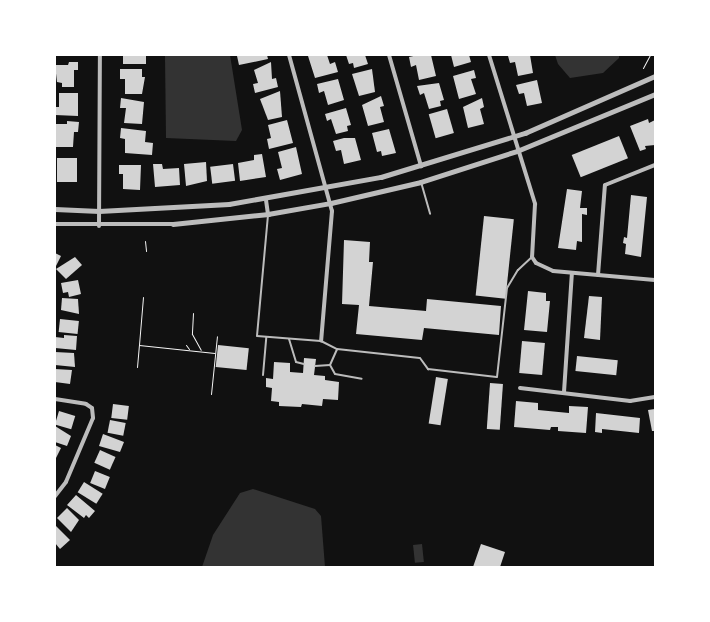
<!DOCTYPE html>
<style>
body{margin:0}
#map{position:relative;width:710px;height:622px;overflow:hidden;background:#111;font-family:Arial,sans-serif}
div>[style]{position:absolute}
.water>*{inset:0;background:#333;transform-origin:0 0}
.building>*{inset:0;background:#d3d3d3;transform-origin:0 0}
.path>*{height:1px;margin:-0.5px;padding:0 0.5px;transform-origin:0.5px;border-radius:0.5px;background:#f5f5f5}
.service>*{height:2px;margin:-1px;padding:0 1px;transform-origin:1px;border-radius:1px;background:#bcbcbc}
.minor>*{height:4px;margin:-2px;padding:0 2px;transform-origin:2px;border-radius:2px;background:#bcbcbc}
.tertiary>*{height:4.5px;margin:-2.25px;padding:0 2.25px;transform-origin:2.25px;border-radius:2.25px;background:#bcbcbc}
span{translate:-50% -50%;white-space:nowrap;text-align:center;line-height:1.15;-webkit-text-stroke:4.5px #fff;paint-order:stroke}
.frame{position:absolute;inset:0;border:56px solid #fff;pointer-events:none}
</style>
<div id="map">
<div class="water">
<div style="clip-path:polygon(165px 55px,230px 55px,242px 130px,236px 141px,166px 138px)"></div>
<div style="clip-path:polygon(555px 55px,619px 55px,619px 58px,603px 73px,570px 78px,558px 64px)"></div>
<div style="clip-path:polygon(253px 489px,315px 509px,321px 516px,325px 567px,202px 567px,213px 535px,240px 493px)"></div>
<div style="left:422px;top:544px;width:18px;height:9px;rotate:84deg"></div>
</div>
<div class="building">
<div style="left:123px;top:55px;width:23px;height:9px"></div>
<div style="clip-path:polygon(267px 55px,268px 59px,239px 65px,237px 56px)"></div>
<div style="clip-path:polygon(312px 55px,327px 55px,330px 64px,335px 62px,338px 72px,315px 78px,308px 56px)"></div>
<div style="clip-path:polygon(346px 55px,365px 55px,368px 64px,354px 68px,353px 63px,349px 64px)"></div>
<div style="clip-path:polygon(418px 55px,431px 55px,436px 76px,419px 80px,416px 65px,411px 67px,409px 57px)"></div>
<div style="clip-path:polygon(451px 55px,469px 55px,471px 62px,454px 67px)"></div>
<div style="clip-path:polygon(530px 55px,533px 73px,518px 76px,515px 62px,510px 63px,508px 56px)"></div>
<div style="clip-path:polygon(69px 62px,78px 62px,78px 70px,74px 70px,74px 87px,62px 87px,62px 83px,57px 82px,55px 65px,68px 65px)"></div>
<div style="clip-path:polygon(271px 62px,272px 79px,276px 78px,278px 87px,255px 93px,253px 84px,258px 83px,254px 70px)"></div>
<div style="clip-path:polygon(120px 69px,142px 69px,142px 77px,145px 77px,142px 94px,125px 94px,125px 79px,120px 79px)"></div>
<div style="clip-path:polygon(372px 69px,375px 92px,359px 96px,352px 74px)"></div>
<div style="clip-path:polygon(474px 70px,476px 78px,471px 79px,476px 94px,459px 99px,453px 76px)"></div>
<div style="clip-path:polygon(338px 79px,344px 100px,328px 105px,324px 91px,319px 93px,317px 84px)"></div>
<div style="clip-path:polygon(537px 80px,542px 103px,527px 106px,524px 93px,519px 94px,516px 85px)"></div>
<div style="clip-path:polygon(439px 83px,444px 100px,440px 101px,441px 106px,429px 109px,424px 93px,420px 95px,417px 86px)"></div>
<div style="clip-path:polygon(280px 91px,282px 117px,268px 120px,260px 99px)"></div>
<div style="clip-path:polygon(59px 93px,78px 93px,78px 116px,55px 115px,55px 107px,59px 107px)"></div>
<div style="clip-path:polygon(381px 96px,384px 106px,380px 107px,384px 122px,368px 126px,362px 105px)"></div>
<div style="clip-path:polygon(121px 98px,144px 102px,142px 124px,124px 123px,126px 108px,120px 108px)"></div>
<div style="clip-path:polygon(482px 98px,484px 107px,480px 109px,484px 124px,468px 128px,463px 107px)"></div>
<div style="clip-path:polygon(346px 108px,351px 125px,347px 126px,348px 131px,336px 134px,331px 119px,327px 121px,325px 114px)"></div>
<div style="left:447px;top:109px;width:25px;height:19px;rotate:74deg"></div>
<div style="clip-path:polygon(648px 119px,649px 123px,655px 120px,655px 145px,645px 146px,646px 149px,640px 151px,630px 126px)"></div>
<div style="clip-path:polygon(287px 120px,293px 143px,269px 149px,267px 139px,271px 138px,268px 125px)"></div>
<div style="clip-path:polygon(67px 121px,79px 122px,78px 132px,74px 132px,73px 147px,56px 147px,56px 124px,67px 124px)"></div>
<div style="clip-path:polygon(121px 128px,146px 131px,145px 142px,153px 143px,152px 155px,125px 153px,125px 139px,120px 138px)"></div>
<div style="clip-path:polygon(389px 129px,396px 153px,382px 156px,381px 151px,377px 152px,372px 133px)"></div>
<div style="left:619px;top:136px;width:24px;height:51px;rotate:68deg"></div>
<div style="clip-path:polygon(344px 138px,355px 138px,361px 160px,344px 164px,341px 150px,336px 151px,333px 141px)"></div>
<div style="clip-path:polygon(296px 147px,302px 174px,280px 180px,277px 169px,282px 168px,278px 152px)"></div>
<div style="clip-path:polygon(262px 154px,266px 177px,240px 181px,238px 163px,254px 160px,254px 155px)"></div>
<div style="left:57px;top:158px;width:20px;height:24px"></div>
<div style="clip-path:polygon(206px 162px,207px 181px,186px 186px,184px 164px)"></div>
<div style="clip-path:polygon(153px 164px,162px 164px,163px 169px,179px 168px,180px 185px,155px 187px)"></div>
<div style="left:233px;top:164px;width:17px;height:23px;rotate:83deg"></div>
<div style="clip-path:polygon(119px 165px,141px 165px,140px 190px,123px 189px,123px 174px,119px 174px)"></div>
<div style="clip-path:polygon(567px 189px,582px 191px,580px 208px,587px 208px,587px 215px,582px 214px,582px 242px,577px 241px,576px 250px,558px 248px)"></div>
<div style="clip-path:polygon(631px 195px,647px 197px,641px 257px,625px 254px,626px 244px,623px 243px,624px 237px,627px 238px)"></div>
<div style="left:484px;top:216px;width:30px;height:80px;rotate:6deg"></div>
<div style="clip-path:polygon(344px 240px,370px 242px,369px 262px,373px 262px,369px 306px,426px 311px,427px 299px,501px 306px,499px 335px,424px 328px,422px 340px,356px 334px,359px 305px,342px 304px)"></div>
<div style="clip-path:polygon(55px 253px,61px 256px,55px 268px)"></div>
<div style="clip-path:polygon(75px 257px,82px 265px,66px 279px,56px 269px)"></div>
<div style="clip-path:polygon(78px 280px,81px 294px,69px 297px,68px 292px,63px 293px,61px 283px)"></div>
<div style="clip-path:polygon(528px 291px,546px 293px,546px 301px,550px 301px,547px 332px,524px 330px)"></div>
<div style="clip-path:polygon(589px 296px,602px 297px,600px 340px,584px 338px)"></div>
<div style="clip-path:polygon(62px 298px,78px 299px,79px 314px,61px 310px)"></div>
<div style="left:60px;top:319px;width:19px;height:13px;rotate:6deg"></div>
<div style="clip-path:polygon(64px 335px,77px 336px,76px 350px,55px 348px,55px 337px,64px 338px)"></div>
<div style="left:522px;top:341px;width:23px;height:32px;rotate:5deg"></div>
<div style="left:218px;top:345px;width:31px;height:22px;rotate:6deg"></div>
<div style="clip-path:polygon(55px 352px,74px 353px,75px 367px,55px 365px)"></div>
<div style="left:577px;top:356px;width:41px;height:15px;rotate:6deg"></div>
<div style="clip-path:polygon(304px 358px,316px 359px,314px 375px,325px 376px,325px 380px,339px 382px,338px 400px,323px 399px,322px 406px,302px 404px,301px 407px,279px 406px,279px 402px,271px 401px,272px 388px,266px 387px,266px 378px,273px 379px,274px 362px,290px 363px,290px 372px,303px 373px)"></div>
<div style="clip-path:polygon(55px 369px,72px 370px,70px 384px,55px 382px)"></div>
<div style="left:436px;top:377px;width:12px;height:47px;rotate:9deg"></div>
<div style="left:490px;top:383px;width:13px;height:46px;rotate:4deg"></div>
<div style="clip-path:polygon(516px 401px,538px 403px,538px 410px,569px 413px,569px 406px,588px 407px,586px 433px,558px 431px,558px 427px,551px 427px,550px 430px,514px 427px)"></div>
<div style="left:113px;top:404px;width:16px;height:14px;rotate:7deg"></div>
<div style="clip-path:polygon(655px 409px,655px 431px,652px 431px,648px 410px)"></div>
<div style="left:59px;top:411px;width:17px;height:14px;rotate:17deg"></div>
<div style="clip-path:polygon(596px 413px,640px 418px,639px 433px,602px 429px,602px 433px,595px 432px)"></div>
<div style="left:110px;top:420px;width:16px;height:13px;rotate:11deg"></div>
<div style="clip-path:polygon(55px 426px,71px 436px,67px 446px,55px 442px)"></div>
<div style="clip-path:polygon(103px 434px,124px 442px,120px 452px,99px 446px)"></div>
<div style="clip-path:polygon(55px 445px,61px 448px,55px 460px)"></div>
<div style="left:100px;top:450px;width:17px;height:14px;rotate:24deg"></div>
<div style="left:95px;top:471px;width:16px;height:13px;rotate:22deg"></div>
<div style="left:84px;top:482px;width:22px;height:12px;rotate:32deg"></div>
<div style="clip-path:polygon(76px 495px,95px 511px,89px 518px,86px 515px,84px 518px,67px 505px)"></div>
<div style="clip-path:polygon(67px 508px,79px 520px,71px 532px,57px 518px)"></div>
<div style="clip-path:polygon(55px 525px,70px 540px,60px 549px,55px 543px)"></div>
<div style="clip-path:polygon(481px 544px,505px 552px,500px 567px,473px 567px)"></div>
</div>
<div class="path">
<div style="left:643px;top:68px;width:15px;rotate:-62deg"></div>
<div style="left:145px;top:241px;width:10px;rotate:84deg"></div>
<div style="left:143px;top:297px;width:48px;rotate:94.8deg"></div>
<div style="left:139px;top:345px;width:76px;rotate:6deg"></div>
<div style="left:193px;top:313px;width:21px;rotate:93deg"></div>
<div style="left:192px;top:334px;width:18px;rotate:61deg"></div>
<div style="left:186px;top:345px;width:5px;rotate:53deg"></div>
<div style="left:137px;top:367px;width:22px;rotate:-85deg"></div>
<div style="left:211px;top:394px;width:58px;rotate:-84.1deg"></div>
</div>
<div class="service">
<div style="left:421px;top:182px;width:33px;rotate:74deg"></div>
<div style="left:268px;top:215px;width:121px;rotate:95.2deg"></div>
<div style="left:257px;top:336px;width:64px;rotate:4.5deg"></div>
<div style="left:321px;top:341px;width:18px;rotate:27deg"></div>
<div style="left:337px;top:349px;width:83px;rotate:6.2deg"></div>
<div style="left:420px;top:358px;width:14px;rotate:54deg"></div>
<div style="left:428px;top:369px;width:69px;rotate:6.6deg"></div>
<div style="left:497px;top:377px;width:90px;rotate:-83.6deg"></div>
<div style="left:507px;top:288px;width:21px;rotate:-59deg"></div>
<div style="left:518px;top:270px;width:19px;rotate:-43deg"></div>
<div style="left:289px;top:339px;width:24px;rotate:73deg"></div>
<div style="left:296px;top:362px;width:8px;rotate:14deg"></div>
<div style="left:330px;top:365px;width:10px;rotate:61deg"></div>
<div style="left:335px;top:374px;width:27px;rotate:10deg"></div>
<div style="left:315px;top:366px;width:15px;rotate:-4deg"></div>
<div style="left:330px;top:365px;width:17px;rotate:-66deg"></div>
<div style="left:263px;top:375px;width:38px;rotate:-85deg"></div>
</div>
<div class="minor">
<div style="left:289px;top:55px;width:162px;rotate:74.6deg"></div>
<div style="left:332px;top:211px;width:130px;rotate:94.8deg"></div>
<div style="left:389px;top:55px;width:116px;rotate:73.9deg"></div>
<div style="left:489px;top:55px;width:156px;rotate:72.8deg"></div>
<div style="left:535px;top:204px;width:53px;rotate:93.2deg"></div>
<div style="left:532px;top:257px;width:7px;rotate:56deg"></div>
<div style="left:536px;top:263px;width:19px;rotate:25deg"></div>
<div style="left:553px;top:271px;width:102px;rotate:5deg"></div>
<div style="left:266px;top:200px;width:14px;rotate:82deg"></div>
<div style="left:99px;top:226px;width:171px;rotate:-89.7deg"></div>
<div style="left:598px;top:275px;width:90px;rotate:-85.6deg"></div>
<div style="left:605px;top:185px;width:54px;rotate:-21.8deg"></div>
<div style="left:520px;top:388px;width:111px;rotate:6.7deg"></div>
<div style="left:630px;top:401px;width:25px;rotate:-9deg"></div>
<div style="left:564px;top:392px;width:119px;rotate:-86.2deg"></div>
<div style="left:55px;top:399px;width:31px;rotate:9deg"></div>
<div style="left:86px;top:404px;width:7px;rotate:34deg"></div>
<div style="left:92px;top:408px;width:10px;rotate:84deg"></div>
<div style="left:93px;top:418px;width:69px;rotate:112.9deg"></div>
<div style="left:66px;top:482px;width:18px;rotate:128deg"></div>
</div>
<div class="tertiary">
<div style="left:55px;top:209px;width:44px;rotate:2.6deg"></div>
<div style="left:99px;top:211px;width:130px;rotate:-3.1deg"></div>
<div style="left:229px;top:204px;width:154px;rotate:-10.1deg"></div>
<div style="left:381px;top:177px;width:151px;rotate:-17deg"></div>
<div style="left:525px;top:133px;width:142px;rotate:-23.7deg"></div>
<div style="left:55px;top:224px;width:118px"></div>
<div style="left:173px;top:224px;width:96px;rotate:-6deg"></div>
<div style="left:268px;top:214px;width:64px;rotate:-9.9deg"></div>
<div style="left:331px;top:203px;width:92px;rotate:-13.1deg"></div>
<div style="left:421px;top:182px;width:101px;rotate:-17.9deg"></div>
<div style="left:517px;top:151px;width:149px;rotate:-22.4deg"></div>
</div>
<div class="frame"></div>
</div>
